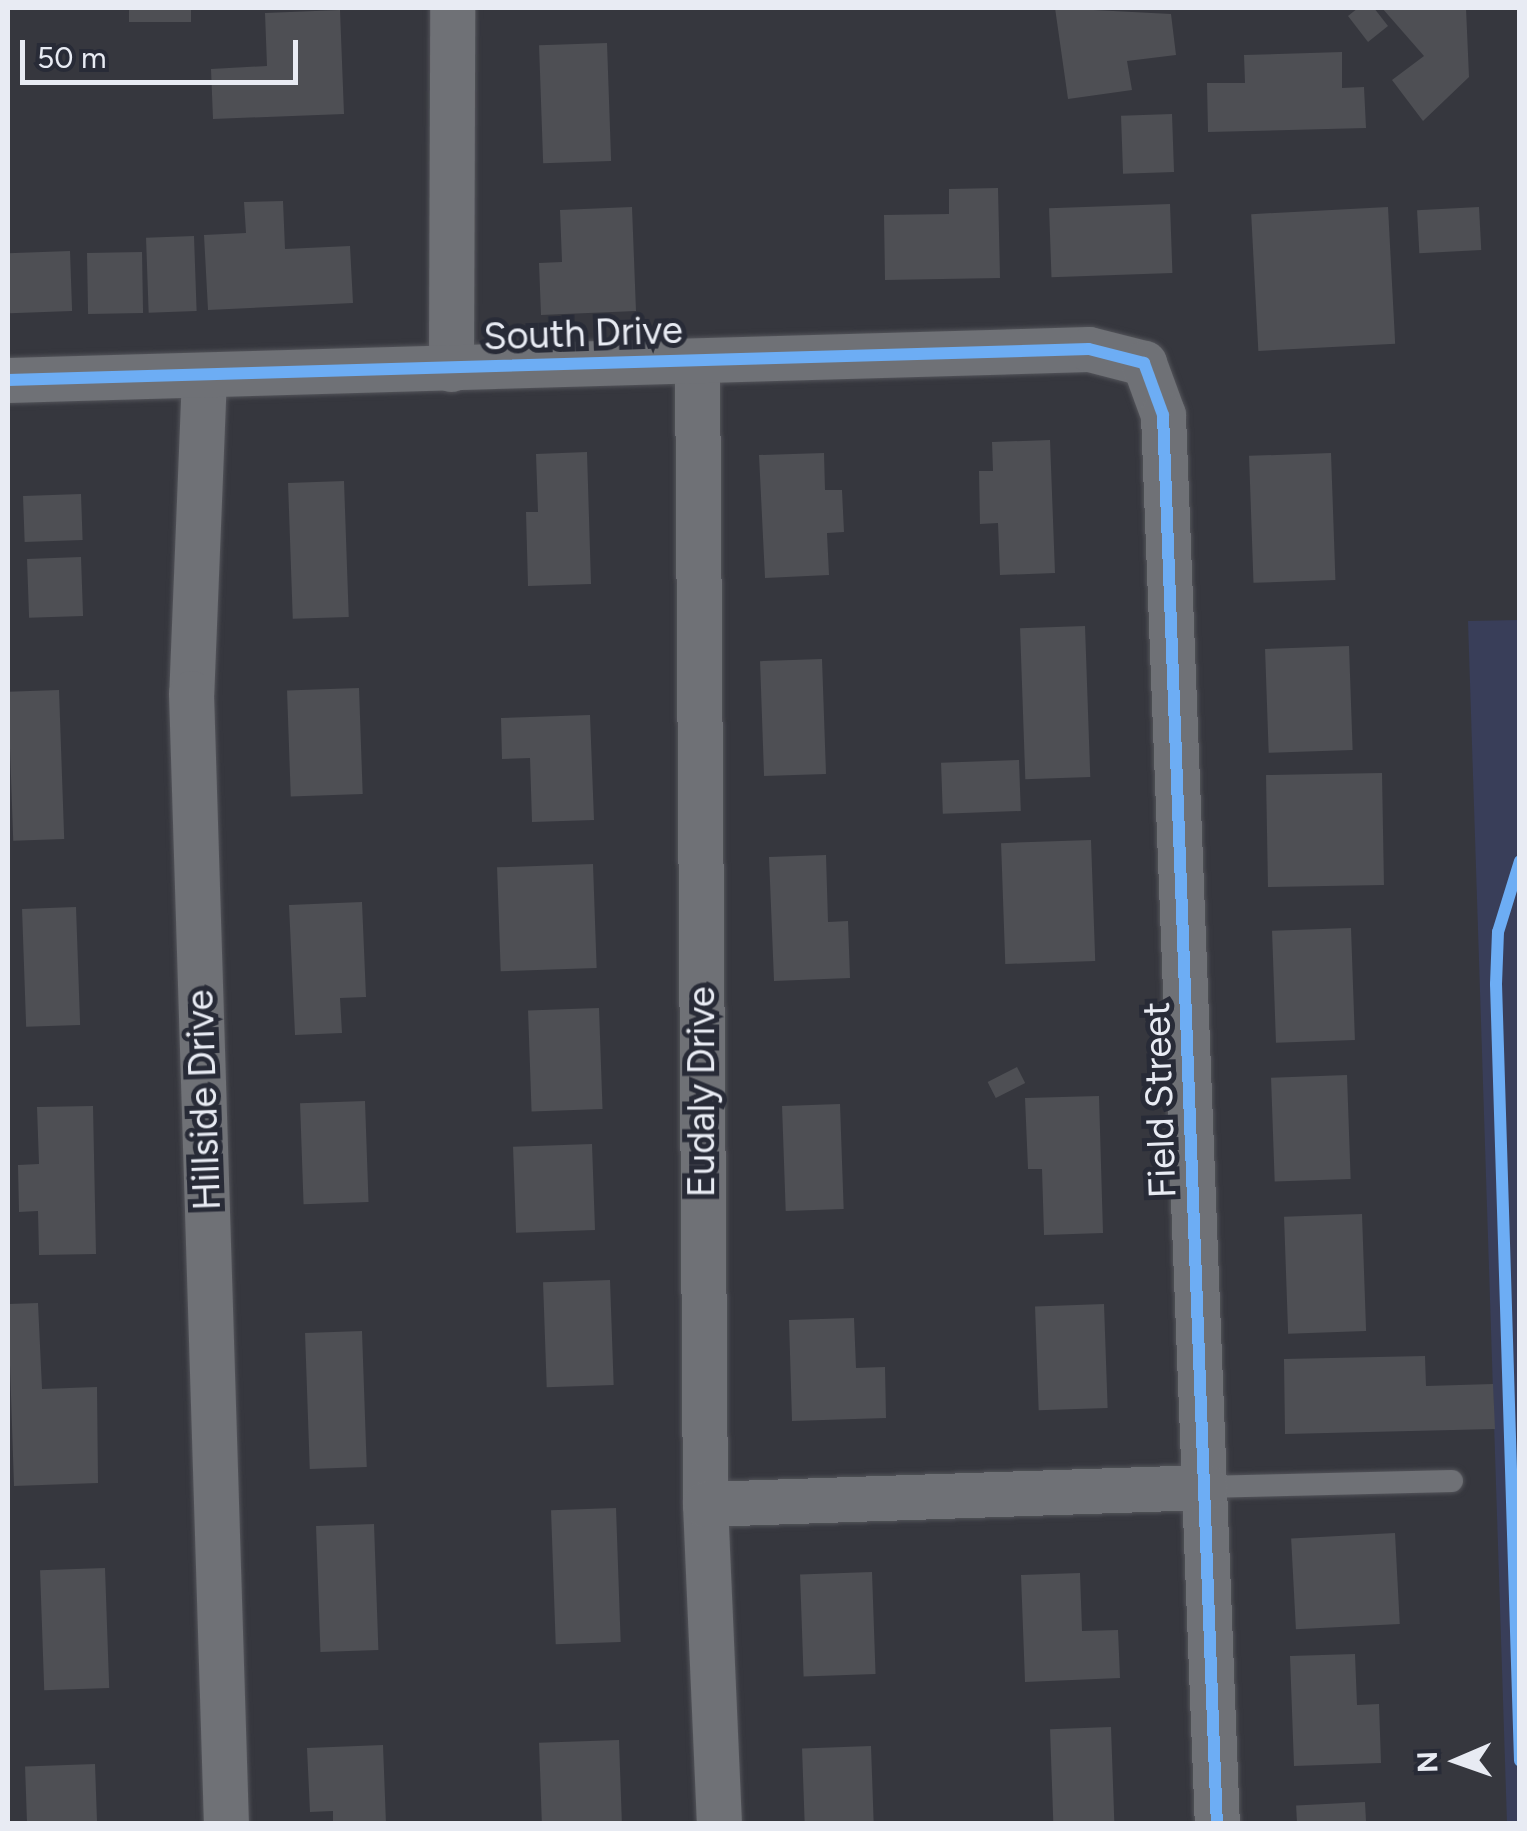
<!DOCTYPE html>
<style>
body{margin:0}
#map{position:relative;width:1527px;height:1831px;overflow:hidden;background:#36373e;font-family:Figtree,sans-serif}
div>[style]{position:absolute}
.green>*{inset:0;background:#393e59}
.building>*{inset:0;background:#4e4f54;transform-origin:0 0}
.roads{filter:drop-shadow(0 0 2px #53545a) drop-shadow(0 0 2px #53545a)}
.service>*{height:22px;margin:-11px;padding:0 11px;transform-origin:11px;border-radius:11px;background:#6f7176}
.minor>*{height:45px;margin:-22.5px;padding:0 22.5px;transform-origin:22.5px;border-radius:22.5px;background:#6f7176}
.cycleway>*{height:12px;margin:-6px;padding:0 6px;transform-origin:6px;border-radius:6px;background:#6dadf4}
span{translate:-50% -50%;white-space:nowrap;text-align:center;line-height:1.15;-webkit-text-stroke:10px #282b37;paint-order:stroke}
.street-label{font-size:38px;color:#e8ebf3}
.frame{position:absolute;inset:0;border:10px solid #e8ebf3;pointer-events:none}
.north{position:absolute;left:1407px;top:1711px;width:100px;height:100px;-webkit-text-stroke:8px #282b37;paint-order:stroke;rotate:268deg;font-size:28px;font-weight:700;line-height:40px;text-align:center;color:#e8ebf3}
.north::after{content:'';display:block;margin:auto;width:35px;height:45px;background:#e8ebf3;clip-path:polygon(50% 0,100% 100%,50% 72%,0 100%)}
.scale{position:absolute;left:20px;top:40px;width:278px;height:45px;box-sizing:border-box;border:5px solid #e8ebf3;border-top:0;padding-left:12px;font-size:30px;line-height:35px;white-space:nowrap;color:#e8ebf3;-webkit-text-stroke:8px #282b37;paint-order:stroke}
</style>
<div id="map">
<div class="green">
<div style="clip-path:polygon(1520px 620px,1519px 1824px,1507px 1823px,1468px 621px)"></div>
</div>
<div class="building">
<div style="left:129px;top:8px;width:62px;height:14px"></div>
<div style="clip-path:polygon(1055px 8px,1171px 14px,1176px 55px,1127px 61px,1132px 90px,1068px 99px)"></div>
<div style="clip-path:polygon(1358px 8px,1374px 8px,1388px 26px,1368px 42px,1348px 16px)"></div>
<div style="clip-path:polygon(1382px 8px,1466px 8px,1469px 77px,1423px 121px,1392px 80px,1424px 56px)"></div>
<div style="clip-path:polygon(340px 10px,344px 114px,213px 119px,211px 69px,267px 66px,265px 13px)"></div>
<div style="left:607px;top:43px;width:118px;height:68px;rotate:88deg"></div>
<div style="clip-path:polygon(1342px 52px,1342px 88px,1364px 87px,1366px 128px,1208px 132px,1207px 83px,1245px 83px,1244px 55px)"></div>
<div style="left:1172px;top:114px;width:58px;height:51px;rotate:88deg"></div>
<div style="clip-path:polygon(998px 188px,1000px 278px,885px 280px,884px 215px,949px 214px,949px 189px)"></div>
<div style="clip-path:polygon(283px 201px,285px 249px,350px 246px,353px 303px,208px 310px,204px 235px,246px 233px,244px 202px)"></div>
<div style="left:1170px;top:204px;width:69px;height:121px;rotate:88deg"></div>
<div style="clip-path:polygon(632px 207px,636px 311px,541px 315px,539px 263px,562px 262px,560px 210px)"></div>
<div style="left:1388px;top:207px;width:137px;height:137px;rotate:87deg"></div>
<div style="left:1479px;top:207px;width:43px;height:62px;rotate:87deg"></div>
<div style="left:194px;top:236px;width:75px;height:48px;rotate:88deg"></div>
<div style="left:70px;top:251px;width:60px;height:62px;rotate:88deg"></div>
<div style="left:142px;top:252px;width:61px;height:55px;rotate:89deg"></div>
<div style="clip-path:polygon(1050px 440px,1055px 573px,1000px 575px,998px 523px,980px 524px,979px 471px,993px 471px,992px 442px)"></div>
<div style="clip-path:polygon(587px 452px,591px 584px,528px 586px,526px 512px,538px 512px,536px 454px)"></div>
<div style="clip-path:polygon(824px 453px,825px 490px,842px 490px,844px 532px,827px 533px,829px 575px,765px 578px,759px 455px)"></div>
<div style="left:1331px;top:453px;width:127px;height:82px;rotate:88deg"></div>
<div style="left:344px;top:481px;width:136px;height:56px;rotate:88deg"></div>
<div style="left:81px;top:494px;width:46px;height:58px;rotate:88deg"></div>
<div style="left:81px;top:557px;width:59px;height:54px;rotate:88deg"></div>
<div style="left:1085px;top:626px;width:151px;height:65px;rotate:88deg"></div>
<div style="left:1349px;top:646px;width:104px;height:84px;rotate:88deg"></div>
<div style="left:822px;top:659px;width:115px;height:62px;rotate:88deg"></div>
<div style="left:359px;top:688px;width:106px;height:72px;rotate:88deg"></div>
<div style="left:59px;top:690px;width:149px;height:51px;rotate:88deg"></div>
<div style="clip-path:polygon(590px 715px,594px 820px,532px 822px,530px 758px,502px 759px,501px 718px)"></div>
<div style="left:1019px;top:760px;width:51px;height:78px;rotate:88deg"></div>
<div style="left:1382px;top:773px;width:112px;height:116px;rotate:89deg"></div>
<div style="left:1091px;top:840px;width:121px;height:90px;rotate:88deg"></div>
<div style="clip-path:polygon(826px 855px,828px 922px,848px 921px,850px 978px,774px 981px,769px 857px)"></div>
<div style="left:593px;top:864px;width:104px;height:96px;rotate:88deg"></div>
<div style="clip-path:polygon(362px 902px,366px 997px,340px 998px,342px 1033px,295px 1035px,289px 905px)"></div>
<div style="left:76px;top:907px;width:118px;height:54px;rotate:88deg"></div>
<div style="left:1351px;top:928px;width:112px;height:79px;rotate:88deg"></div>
<div style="left:599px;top:1008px;width:101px;height:71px;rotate:88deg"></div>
<div style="left:1017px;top:1067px;width:18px;height:33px;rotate:63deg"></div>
<div style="left:1347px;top:1075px;width:104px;height:76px;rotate:88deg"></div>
<div style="clip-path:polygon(1099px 1096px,1103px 1233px,1044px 1235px,1042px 1169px,1028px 1169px,1025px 1098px)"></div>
<div style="left:365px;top:1101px;width:101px;height:65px;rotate:88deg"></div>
<div style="left:840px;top:1104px;width:105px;height:58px;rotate:88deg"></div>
<div style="clip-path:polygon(93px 1106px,96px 1254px,39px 1255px,38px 1211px,19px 1212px,18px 1165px,39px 1164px,37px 1107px)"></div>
<div style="left:592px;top:1144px;width:86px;height:79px;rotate:88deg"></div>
<div style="left:1362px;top:1214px;width:117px;height:78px;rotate:88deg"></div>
<div style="left:610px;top:1280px;width:105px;height:67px;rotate:88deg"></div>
<div style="clip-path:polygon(38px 1303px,42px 1389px,97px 1387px,98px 1483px,14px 1486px,8px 1304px)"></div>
<div style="left:1104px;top:1304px;width:104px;height:69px;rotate:88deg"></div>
<div style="clip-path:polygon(854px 1318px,856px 1368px,885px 1367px,886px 1418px,792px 1421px,789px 1320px)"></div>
<div style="left:362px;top:1331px;width:136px;height:57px;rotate:88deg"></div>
<div style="clip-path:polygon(1425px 1356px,1426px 1386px,1493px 1384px,1495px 1429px,1285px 1434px,1284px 1359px)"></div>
<div style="left:616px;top:1508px;width:134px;height:65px;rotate:88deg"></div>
<div style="left:374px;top:1524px;width:126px;height:58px;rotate:88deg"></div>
<div style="left:1395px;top:1533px;width:91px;height:104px;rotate:87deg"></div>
<div style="left:105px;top:1568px;width:120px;height:65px;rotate:88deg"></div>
<div style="left:872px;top:1572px;width:102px;height:72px;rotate:88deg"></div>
<div style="clip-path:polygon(1080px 1573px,1082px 1631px,1118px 1630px,1120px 1678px,1025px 1682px,1021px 1575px)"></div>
<div style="clip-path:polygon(1355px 1654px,1357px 1705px,1379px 1704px,1381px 1763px,1294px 1766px,1290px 1656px)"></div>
<div style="left:1111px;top:1727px;width:97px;height:61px;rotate:88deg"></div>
<div style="left:619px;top:1740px;width:84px;height:80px;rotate:88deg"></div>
<div style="clip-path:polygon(383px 1745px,386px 1824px,333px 1824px,333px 1811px,310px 1812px,307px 1748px)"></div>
<div style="left:871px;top:1746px;width:78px;height:69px;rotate:88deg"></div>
<div style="left:95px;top:1764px;width:60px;height:70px;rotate:88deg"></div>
<div style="left:1365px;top:1802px;width:22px;height:69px;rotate:87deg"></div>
</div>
<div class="roads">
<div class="service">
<div style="left:1205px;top:1487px;width:247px;rotate:-1.4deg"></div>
</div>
<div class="minor">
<div style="left:697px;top:361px;width:1143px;rotate:89.6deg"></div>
<div style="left:705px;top:1504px;width:320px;rotate:87.5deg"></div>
<div style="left:451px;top:369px;width:361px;rotate:-89.8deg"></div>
<div style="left:204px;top:376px;width:317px;rotate:92.3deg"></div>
<div style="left:191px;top:693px;width:1132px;rotate:88.23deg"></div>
<div style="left:8px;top:380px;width:1081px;rotate:-1.64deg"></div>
<div style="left:1089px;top:349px;width:57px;rotate:14.3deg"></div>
<div style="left:1144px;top:363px;width:55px;rotate:69.9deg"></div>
<div style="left:1163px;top:415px;width:1410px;rotate:87.81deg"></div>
<div style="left:705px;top:1504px;width:500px;rotate:-1.95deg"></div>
</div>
</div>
<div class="cycleway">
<div style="left:8px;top:380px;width:1081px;rotate:-1.64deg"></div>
<div style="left:1089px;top:349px;width:57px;rotate:14.3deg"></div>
<div style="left:1144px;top:363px;width:55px;rotate:69.9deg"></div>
<div style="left:1163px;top:415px;width:1410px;rotate:87.81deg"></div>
<div style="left:1520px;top:861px;width:74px;rotate:107.2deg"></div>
<div style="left:1498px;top:932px;width:52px;rotate:92.2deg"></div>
<div style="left:1496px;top:984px;width:777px;rotate:88.23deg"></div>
</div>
<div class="street-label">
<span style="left:583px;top:334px;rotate:-2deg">South Drive</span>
<span style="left:702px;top:1092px;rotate:-90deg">Eudaly Drive</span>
<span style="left:204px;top:1100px;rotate:-92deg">Hillside Drive</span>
<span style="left:1160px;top:1100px;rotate:-92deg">Field Street</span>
</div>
<div class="frame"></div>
<div class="north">N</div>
<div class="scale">50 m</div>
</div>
